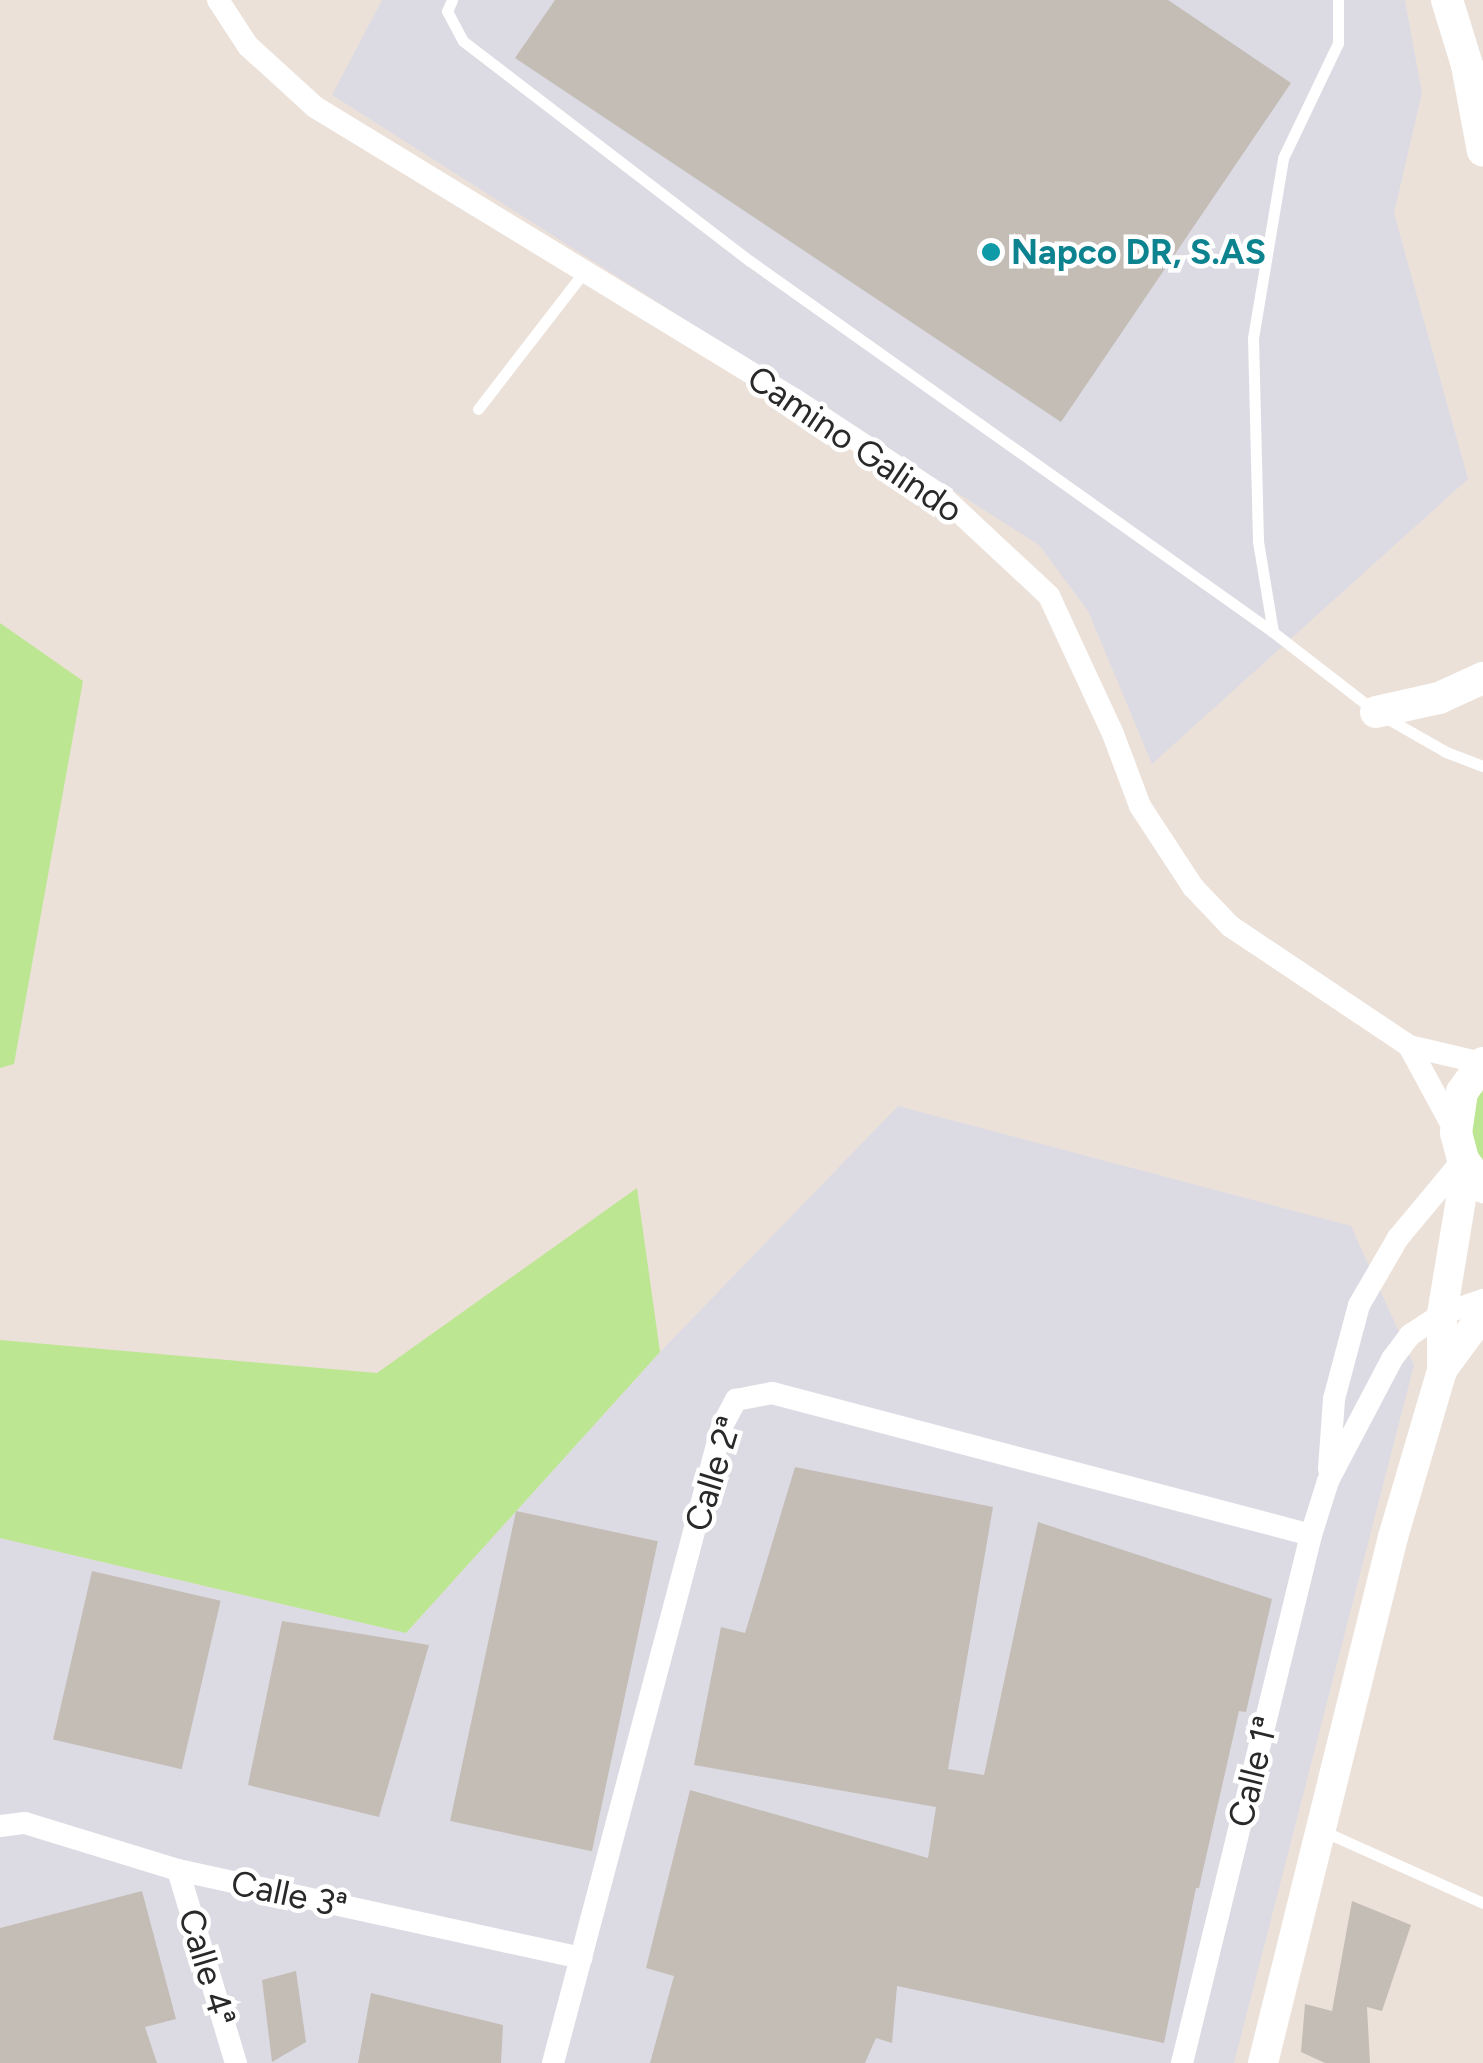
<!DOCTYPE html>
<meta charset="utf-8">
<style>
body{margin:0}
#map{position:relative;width:1483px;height:2063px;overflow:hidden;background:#ece1d9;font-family:Figtree,sans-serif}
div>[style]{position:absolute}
.industrial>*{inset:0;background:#dcdbe4}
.green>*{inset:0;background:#bce692}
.building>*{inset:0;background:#c4bdb5;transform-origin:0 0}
.service>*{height:11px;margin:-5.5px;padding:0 5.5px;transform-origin:5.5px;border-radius:5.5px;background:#fff}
.minor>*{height:22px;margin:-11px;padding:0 11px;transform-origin:11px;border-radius:11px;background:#fff}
.tertiary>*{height:30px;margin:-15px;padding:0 15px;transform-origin:15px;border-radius:15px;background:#fff}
.secondary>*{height:32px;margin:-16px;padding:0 16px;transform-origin:16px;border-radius:16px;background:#fff}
.dots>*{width:28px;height:28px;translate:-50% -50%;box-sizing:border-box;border:5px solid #fff;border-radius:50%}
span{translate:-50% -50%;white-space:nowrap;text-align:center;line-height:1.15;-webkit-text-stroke:9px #fff;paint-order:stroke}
.culture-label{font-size:35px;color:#0d838f;font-weight:700}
.left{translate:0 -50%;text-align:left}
.street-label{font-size:35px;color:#292929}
</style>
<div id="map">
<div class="industrial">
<div style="clip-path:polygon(382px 0,1405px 0,1422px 93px,1394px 213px,1468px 479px,1152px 764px,1088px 611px,1039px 545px,332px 95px)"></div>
<div style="clip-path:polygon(898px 1106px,1351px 1226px,1414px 1365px,1234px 2063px,0 2063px,0 1538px,406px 1633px,660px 1352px)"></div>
</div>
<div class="green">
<div style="clip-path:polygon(0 623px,83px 681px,14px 1064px,0 1068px)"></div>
<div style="clip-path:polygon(1483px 1077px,1483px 1174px,1470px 1153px,1467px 1107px)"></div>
<div style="clip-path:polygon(637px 1188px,660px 1352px,406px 1633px,0 1538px,0 1340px,377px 1373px)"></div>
</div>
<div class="building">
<div style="clip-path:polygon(555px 0,1168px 0,1291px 83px,1061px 422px,515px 58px)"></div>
<div style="clip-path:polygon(795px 1467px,993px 1507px,948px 1769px,984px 1775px,1038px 1522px,1272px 1599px,1246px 1712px,1239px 1711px,1199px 1888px,1196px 1888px,1164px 2043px,897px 1986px,892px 2043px,876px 2038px,865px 2063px,650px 2063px,674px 1976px,646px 1968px,690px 1790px,928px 1858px,936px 1807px,694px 1765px,721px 1627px,745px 1633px)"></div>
<div style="left:516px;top:1511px;width:145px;height:317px;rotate:12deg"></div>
<div style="left:92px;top:1571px;width:132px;height:173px;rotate:13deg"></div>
<div style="clip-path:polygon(282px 1621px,429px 1645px,379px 1817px,248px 1785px)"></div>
<div style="clip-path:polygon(142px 1891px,176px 2019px,145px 2027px,157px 2063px,0 2063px,0 1928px)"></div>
<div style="clip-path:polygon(1352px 1901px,1411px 1925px,1382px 2011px,1367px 2007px,1370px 2063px,1325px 2063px,1301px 2052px,1305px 2004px,1332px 2011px)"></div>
<div style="clip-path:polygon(296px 1971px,306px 2042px,272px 2062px,262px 1980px)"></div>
<div style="clip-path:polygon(371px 1993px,503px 2025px,501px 2063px,358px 2063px)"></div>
</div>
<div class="service">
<div style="left:452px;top:0;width:12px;rotate:114deg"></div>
<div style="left:447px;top:11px;width:34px;rotate:62deg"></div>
<div style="left:463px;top:41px;width:362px;rotate:37.5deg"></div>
<div style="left:750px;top:261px;width:641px;rotate:35.35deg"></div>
<div style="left:1273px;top:632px;width:130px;rotate:37.8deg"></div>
<div style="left:1376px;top:712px;width:81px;rotate:29.7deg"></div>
<div style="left:1446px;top:752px;width:40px;rotate:21deg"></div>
<div style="left:478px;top:409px;width:172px;rotate:-52.3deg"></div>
<div style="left:1273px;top:632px;width:92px;rotate:-99.4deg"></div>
<div style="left:1258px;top:541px;width:203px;rotate:-91.4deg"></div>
<div style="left:1253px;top:338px;width:182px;rotate:-80.5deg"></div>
<div style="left:1283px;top:158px;width:127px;rotate:-64.4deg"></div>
<div style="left:1338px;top:43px;width:43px;rotate:-90deg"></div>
<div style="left:1323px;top:1831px;width:175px;rotate:24.2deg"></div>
</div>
<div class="minor">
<div style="left:218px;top:0;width:55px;rotate:56.9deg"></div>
<div style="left:248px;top:46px;width:91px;rotate:42.3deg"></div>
<div style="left:315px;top:107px;width:561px;rotate:31.37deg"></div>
<div style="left:794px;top:399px;width:178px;rotate:33.3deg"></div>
<div style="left:943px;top:497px;width:145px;rotate:43deg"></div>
<div style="left:1049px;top:596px;width:152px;rotate:65.1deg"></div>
<div style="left:1113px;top:734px;width:77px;rotate:69.4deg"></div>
<div style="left:1140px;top:806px;width:97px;rotate:56.8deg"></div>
<div style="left:1193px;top:887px;width:54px;rotate:46.5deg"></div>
<div style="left:1230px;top:926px;width:216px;rotate:33.8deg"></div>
<div style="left:1409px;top:1046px;width:75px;rotate:13.1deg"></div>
<div style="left:1409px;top:1046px;width:99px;rotate:61.6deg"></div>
<div style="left:1329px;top:1469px;width:70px;rotate:-85.9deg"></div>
<div style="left:1334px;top:1399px;width:97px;rotate:-75.1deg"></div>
<div style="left:1359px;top:1305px;width:78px;rotate:-59.8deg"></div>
<div style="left:1398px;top:1238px;width:102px;rotate:-50.2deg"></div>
<div style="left:0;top:1826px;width:25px;rotate:-7deg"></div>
<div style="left:25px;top:1823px;width:160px;rotate:17.1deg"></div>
<div style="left:178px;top:1870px;width:413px;rotate:12.3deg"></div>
<div style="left:178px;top:1870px;width:202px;rotate:73.3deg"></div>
<div style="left:553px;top:2063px;width:659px;rotate:-75.14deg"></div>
<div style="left:722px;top:1426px;width:30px;rotate:-62deg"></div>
<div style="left:736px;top:1400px;width:37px;rotate:-11deg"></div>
<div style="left:772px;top:1393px;width:557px;rotate:14.76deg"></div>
<div style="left:1182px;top:2063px;width:544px;rotate:-76.27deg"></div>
<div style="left:1311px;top:1535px;width:57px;rotate:-72.5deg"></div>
<div style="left:1328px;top:1481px;width:138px;rotate:-62.3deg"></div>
<div style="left:1392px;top:1359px;width:30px;rotate:-53deg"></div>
<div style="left:1410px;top:1335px;width:38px;rotate:-33deg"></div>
<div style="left:1442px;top:1314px;width:43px;rotate:-18.9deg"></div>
</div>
<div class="tertiary">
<div style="left:1442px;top:1370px;width:69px;rotate:-53.8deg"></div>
<div style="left:1263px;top:2063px;width:542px;rotate:-76.12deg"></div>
<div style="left:1393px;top:1537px;width:174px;rotate:-73.6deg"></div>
<div style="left:1442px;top:1370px;width:56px;rotate:-90deg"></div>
<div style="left:1442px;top:1314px;width:123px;rotate:-80.6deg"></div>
<div style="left:1462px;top:1193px;width:22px;rotate:-69deg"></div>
</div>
<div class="secondary">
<div style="left:1447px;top:0;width:68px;rotate:72.9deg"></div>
<div style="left:1467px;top:65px;width:87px;rotate:79.5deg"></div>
<div style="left:1376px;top:712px;width:65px;rotate:-12.5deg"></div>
<div style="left:1439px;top:698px;width:48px;rotate:-24.4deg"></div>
<div style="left:1483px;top:1063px;width:36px;rotate:126deg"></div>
<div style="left:1462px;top:1092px;width:41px;rotate:98.3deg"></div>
<div style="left:1456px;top:1133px;width:28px;rotate:75deg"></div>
<div style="left:1463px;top:1160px;width:34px;rotate:53deg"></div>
</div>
<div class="dots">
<div style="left:991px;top:252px;background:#0f9aa8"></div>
</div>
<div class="culture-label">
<span class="left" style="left:1011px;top:252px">Napco DR, S.AS</span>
</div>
<div class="street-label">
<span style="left:855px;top:444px;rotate:34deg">Camino Galindo</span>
<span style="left:713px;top:1474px;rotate:-73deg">Calle 2ª</span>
<span style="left:1253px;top:1772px;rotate:-76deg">Calle 1ª</span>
<span style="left:289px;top:1894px;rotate:12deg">Calle 3ª</span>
<span style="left:207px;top:1967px;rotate:73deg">Calle 4ª</span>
</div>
</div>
